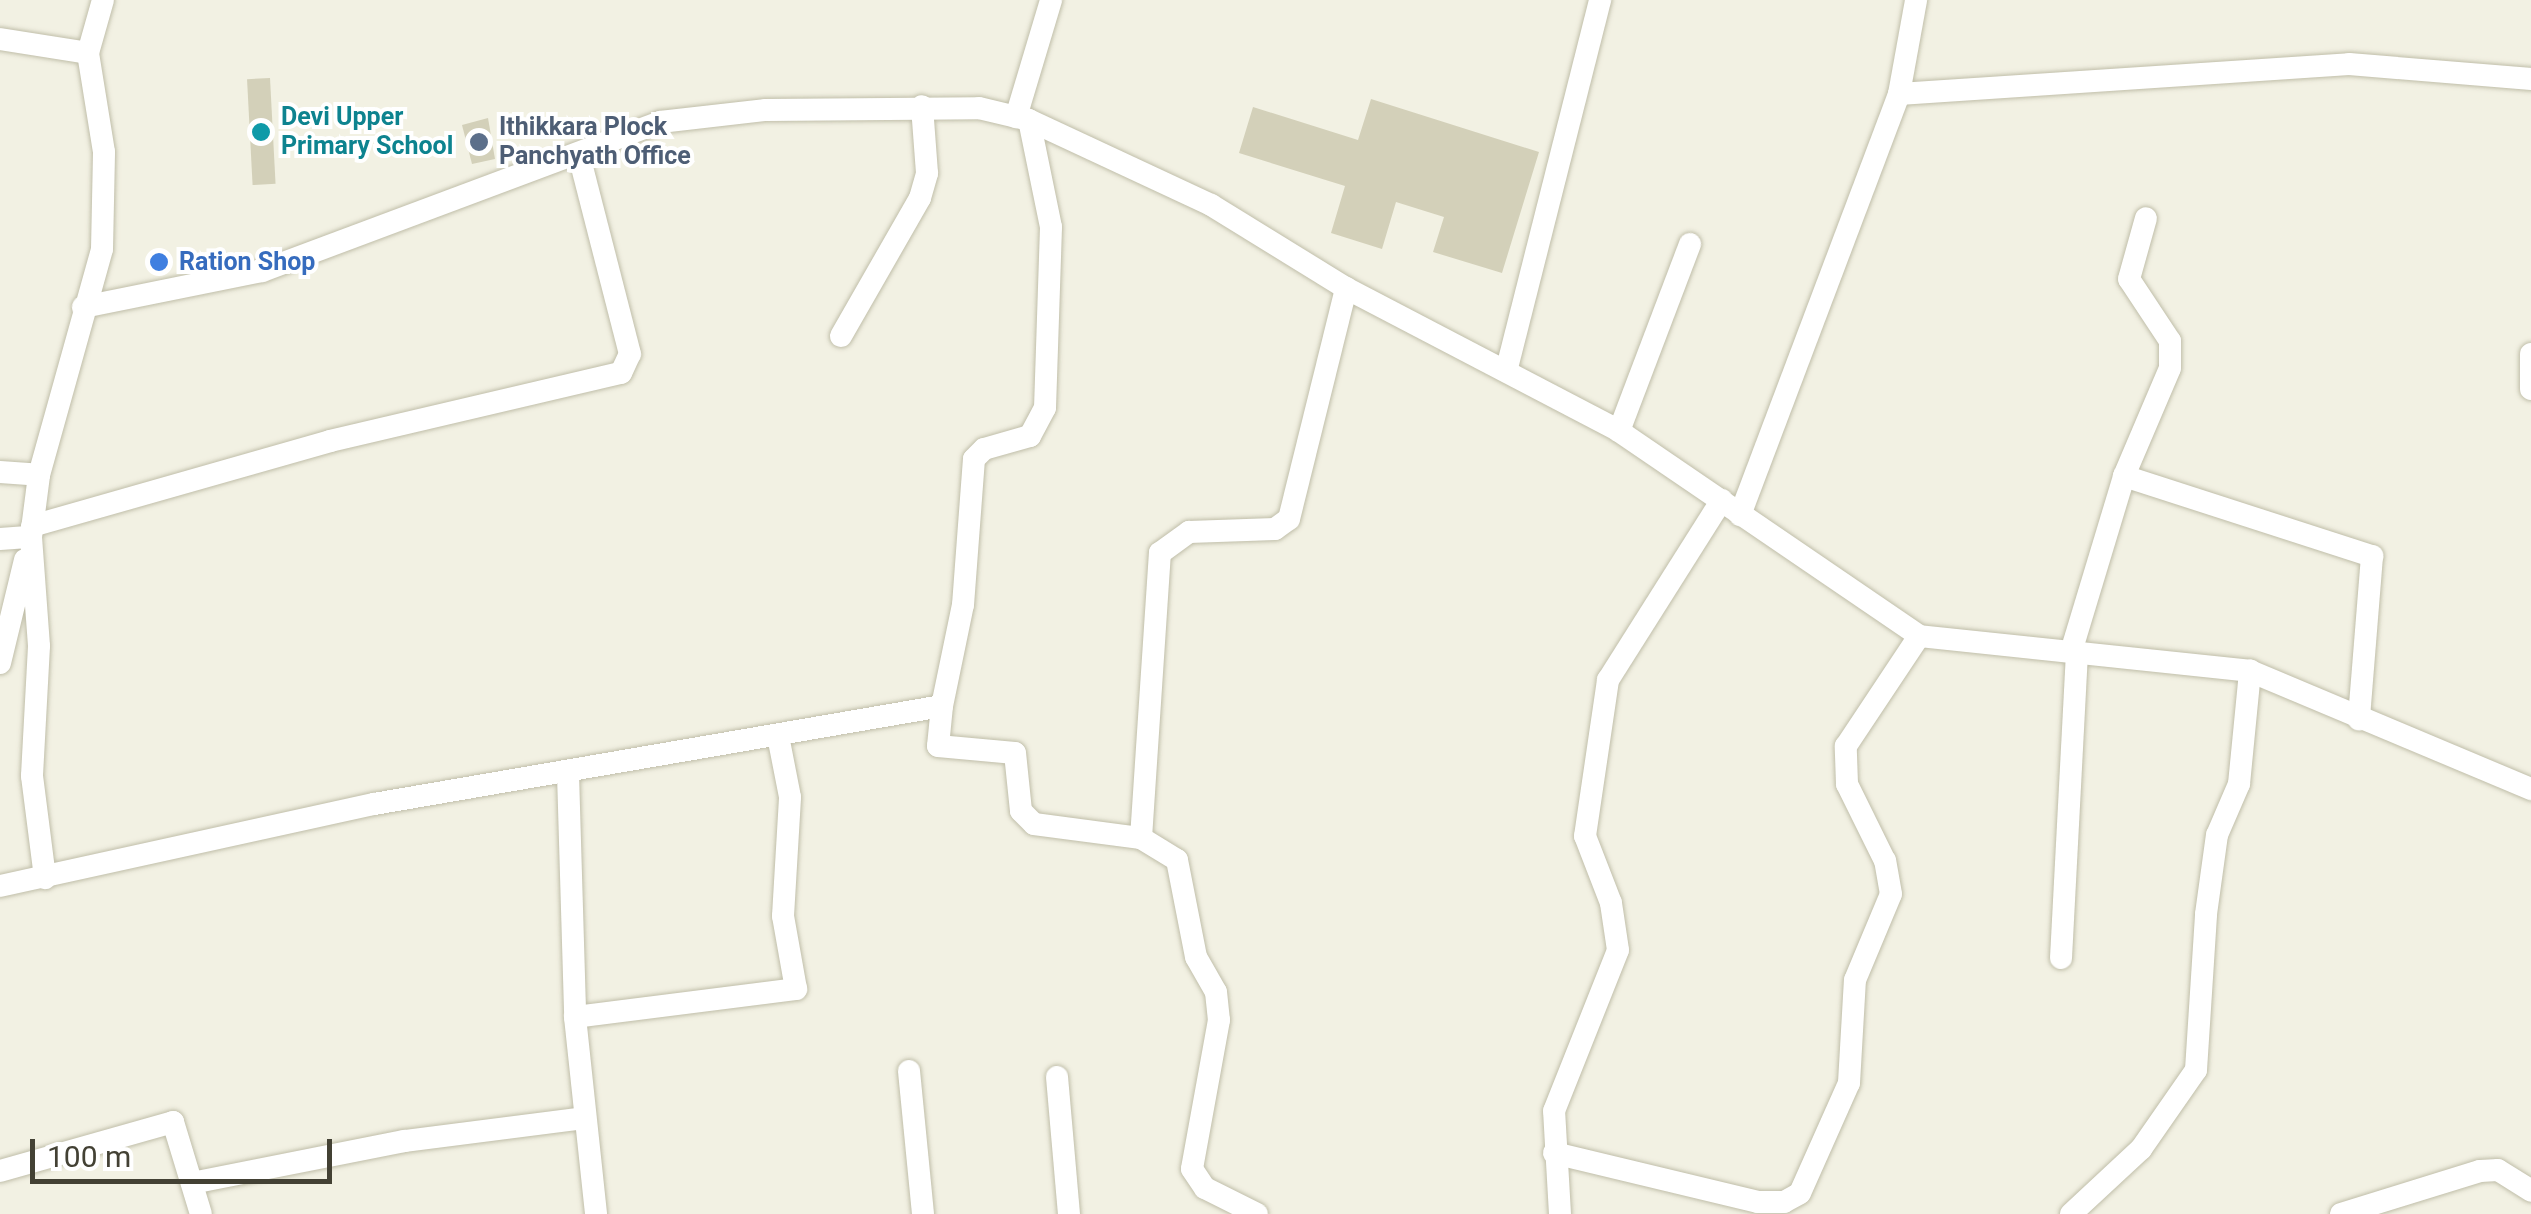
<!DOCTYPE html>
<style>
body{margin:0}
#map{position:relative;width:2531px;height:1214px;overflow:hidden;background:#f2f1e3;font-family:Roboto,sans-serif}
div>[style]{position:absolute}
.building>*{inset:0;background:#d3d0b9;transform-origin:0 0}
.roads{filter:drop-shadow(0 0 2px #c0bea9) drop-shadow(0 0 2px #c0bea9)}
.minor>*{height:22px;margin:-11px;padding:0 11px;transform-origin:11px;border-radius:11px;background:#fff}
.dots>*{width:28px;height:28px;translate:-50% -50%;box-sizing:border-box;border:5px solid #fff;border-radius:50%}
span{translate:-50% -50%;white-space:nowrap;text-align:center;line-height:1.15;-webkit-text-stroke:8px #fff;paint-order:stroke}
.culture-label{font-size:25px;color:#0d838f;font-weight:700}
.left{translate:0 -50%;text-align:left}
.service-label{font-size:25px;color:#4e5e75;font-weight:700}
.shop-label{font-size:25px;color:#366cbe;font-weight:700}
.scale{position:absolute;left:30px;top:1139px;width:302px;height:45px;box-sizing:border-box;border:5px solid #434134;border-top:0;padding-left:12px;font-size:30px;line-height:35px;white-space:nowrap;color:#434134;-webkit-text-stroke:8px #fff;paint-order:stroke}
</style>
<div id="map">
<div class="building">
<div style="left:270px;top:78px;width:106px;height:23px;rotate:87deg"></div>
<div style="clip-path:polygon(1371px 99px,1539px 152px,1502px 273px,1433px 252px,1444px 217px,1396px 202px,1382px 249px,1331px 233px,1345px 186px,1239px 153px,1253px 107px,1358px 140px)"></div>
<div style="clip-path:polygon(488px 118px,495px 159px,472px 164px,462px 125px)"></div>
</div>
<div class="roads">
<div class="minor">
<div style="left:0;top:39px;width:89px;rotate:9deg"></div>
<div style="left:1899px;top:94px;width:451px;rotate:-3.8deg"></div>
<div style="left:2349px;top:64px;width:183px;rotate:4.7deg"></div>
<div style="left:1016px;top:117px;width:122px;rotate:-73.3deg"></div>
<div style="left:83px;top:307px;width:183px;rotate:-11.4deg"></div>
<div style="left:262px;top:271px;width:425px;rotate:-20.5deg"></div>
<div style="left:660px;top:122px;width:107px;rotate:-6.5deg"></div>
<div style="left:766px;top:110px;width:213px;rotate:-0.5deg"></div>
<div style="left:979px;top:108px;width:51px;rotate:13.5deg"></div>
<div style="left:1029px;top:120px;width:201px;rotate:25deg"></div>
<div style="left:1211px;top:205px;width:158px;rotate:31.6deg"></div>
<div style="left:1346px;top:288px;width:308px;rotate:27.6deg"></div>
<div style="left:1619px;top:431px;width:363px;rotate:34.3deg"></div>
<div style="left:1919px;top:636px;width:333px;rotate:6deg"></div>
<div style="left:2250px;top:671px;width:305px;rotate:22.8deg"></div>
<div style="left:841px;top:336px;width:159px;rotate:-60.2deg"></div>
<div style="left:920px;top:198px;width:26px;rotate:-74deg"></div>
<div style="left:927px;top:173px;width:67px;rotate:-94.3deg"></div>
<div style="left:2531px;top:354px;width:35px;rotate:90deg"></div>
<div style="left:1507px;top:368px;width:380px;rotate:-75.8deg"></div>
<div style="left:1619px;top:431px;width:200px;rotate:-69.2deg"></div>
<div style="left:0;top:472px;width:39px;rotate:4deg"></div>
<div style="left:2124px;top:476px;width:261px;rotate:17.9deg"></div>
<div style="left:2372px;top:556px;width:164px;rotate:94.6deg"></div>
<div style="left:1740px;top:515px;width:450px;rotate:-69.3deg"></div>
<div style="left:1899px;top:94px;width:96px;rotate:-79.7deg"></div>
<div style="left:32px;top:526px;width:310px;rotate:-15.9deg"></div>
<div style="left:330px;top:441px;width:299px;rotate:-13.2deg"></div>
<div style="left:621px;top:373px;width:21px;rotate:-65deg"></div>
<div style="left:630px;top:354px;width:205px;rotate:-104.4deg"></div>
<div style="left:31px;top:537px;width:109px;rotate:85.8deg"></div>
<div style="left:39px;top:646px;width:130px;rotate:93.1deg"></div>
<div style="left:32px;top:776px;width:103px;rotate:82.7deg"></div>
<div style="left:0;top:539px;width:31px;rotate:-4deg"></div>
<div style="left:31px;top:537px;width:63px;rotate:-82.6deg"></div>
<div style="left:39px;top:475px;width:235px;rotate:-74.4deg"></div>
<div style="left:102px;top:249px;width:97px;rotate:-88.8deg"></div>
<div style="left:104px;top:152px;width:100px;rotate:-99.2deg"></div>
<div style="left:88px;top:53px;width:55px;rotate:-74.2deg"></div>
<div style="left:2071px;top:652px;width:184px;rotate:-73.2deg"></div>
<div style="left:2124px;top:476px;width:117px;rotate:-66.9deg"></div>
<div style="left:2170px;top:368px;width:27px;rotate:-90deg"></div>
<div style="left:2170px;top:341px;width:74px;rotate:-123.5deg"></div>
<div style="left:2129px;top:279px;width:63px;rotate:-74.4deg"></div>
<div style="left:0;top:663px;width:106px;rotate:-76.4deg"></div>
<div style="left:942px;top:706px;width:40px;rotate:95.7deg"></div>
<div style="left:938px;top:746px;width:77px;rotate:5.2deg"></div>
<div style="left:1015px;top:753px;width:58px;rotate:84.1deg"></div>
<div style="left:1021px;top:811px;width:18px;rotate:45deg"></div>
<div style="left:1034px;top:824px;width:108px;rotate:7.5deg"></div>
<div style="left:1141px;top:838px;width:42px;rotate:31.4deg"></div>
<div style="left:1177px;top:860px;width:99px;rotate:78.9deg"></div>
<div style="left:1196px;top:957px;width:40px;rotate:60.3deg"></div>
<div style="left:1216px;top:992px;width:28px;rotate:84deg"></div>
<div style="left:1219px;top:1020px;width:151px;rotate:100.3deg"></div>
<div style="left:1192px;top:1169px;width:23px;rotate:56deg"></div>
<div style="left:1205px;top:1188px;width:58px;rotate:26.6deg"></div>
<div style="left:568px;top:774px;width:243px;rotate:88.3deg"></div>
<div style="left:575px;top:1017px;width:198px;rotate:83.9deg"></div>
<div style="left:1141px;top:838px;width:286px;rotate:-86.2deg"></div>
<div style="left:1160px;top:553px;width:36px;rotate:-36deg"></div>
<div style="left:1189px;top:532px;width:86px;rotate:-2deg"></div>
<div style="left:1275px;top:529px;width:17px;rotate:-36deg"></div>
<div style="left:1289px;top:519px;width:238px;rotate:-76.1deg"></div>
<div style="left:0;top:886px;width:383px;rotate:-12.4deg"></div>
<div style="left:374px;top:804px;width:576px;rotate:-9.79deg"></div>
<div style="left:942px;top:706px;width:103px;rotate:-78.3deg"></div>
<div style="left:963px;top:605px;width:146px;rotate:-85.7deg"></div>
<div style="left:974px;top:459px;width:14px;rotate:-45deg"></div>
<div style="left:984px;top:449px;width:48px;rotate:-15.8deg"></div>
<div style="left:1030px;top:436px;width:32px;rotate:-62deg"></div>
<div style="left:1045px;top:408px;width:181px;rotate:-88.1deg"></div>
<div style="left:1051px;top:227px;width:109px;rotate:-101.6deg"></div>
<div style="left:2061px;top:958px;width:306px;rotate:-87deg"></div>
<div style="left:575px;top:1017px;width:223px;rotate:-7.2deg"></div>
<div style="left:796px;top:989px;width:74px;rotate:-100.1deg"></div>
<div style="left:783px;top:916px;width:119px;rotate:-86.6deg"></div>
<div style="left:790px;top:797px;width:62px;rotate:-101.1deg"></div>
<div style="left:909px;top:1071px;width:144px;rotate:84.4deg"></div>
<div style="left:1057px;top:1077px;width:138px;rotate:85deg"></div>
<div style="left:1554px;top:1153px;width:210px;rotate:13.5deg"></div>
<div style="left:1758px;top:1202px;width:26px"></div>
<div style="left:1784px;top:1202px;width:18px;rotate:-29deg"></div>
<div style="left:1800px;top:1193px;width:120px;rotate:-66deg"></div>
<div style="left:1849px;top:1083px;width:103px;rotate:-86.7deg"></div>
<div style="left:1855px;top:980px;width:93px;rotate:-67.3deg"></div>
<div style="left:1891px;top:894px;width:34px;rotate:-100deg"></div>
<div style="left:1885px;top:861px;width:86px;rotate:-116.3deg"></div>
<div style="left:1847px;top:784px;width:38px;rotate:-92deg"></div>
<div style="left:1846px;top:746px;width:132px;rotate:-56.4deg"></div>
<div style="left:0;top:1171px;width:180px;rotate:-15.8deg"></div>
<div style="left:173px;top:1122px;width:96px;rotate:73.1deg"></div>
<div style="left:192px;top:1183px;width:217px;rotate:-11.2deg"></div>
<div style="left:405px;top:1141px;width:181px;rotate:-7.3deg"></div>
<div style="left:1560px;top:1214px;width:103px;rotate:-93.3deg"></div>
<div style="left:1554px;top:1111px;width:173px;rotate:-68.3deg"></div>
<div style="left:1618px;top:950px;width:48px;rotate:-98.5deg"></div>
<div style="left:1611px;top:903px;width:72px;rotate:-111.2deg"></div>
<div style="left:1585px;top:836px;width:158px;rotate:-81.6deg"></div>
<div style="left:1608px;top:680px;width:213px;rotate:-57.7deg"></div>
<div style="left:2071px;top:1214px;width:96px;rotate:-42.9deg"></div>
<div style="left:2141px;top:1149px;width:96px;rotate:-55.2deg"></div>
<div style="left:2196px;top:1070px;width:156px;rotate:-86.3deg"></div>
<div style="left:2206px;top:914px;width:80px;rotate:-82.1deg"></div>
<div style="left:2217px;top:835px;width:56px;rotate:-66.7deg"></div>
<div style="left:2239px;top:784px;width:114px;rotate:-84.4deg"></div>
<div style="left:2341px;top:1214px;width:145px;rotate:-17.2deg"></div>
<div style="left:2480px;top:1171px;width:18px;rotate:-3deg"></div>
<div style="left:2498px;top:1170px;width:39px;rotate:32deg"></div>
</div>
</div>
<div class="dots">
<div style="left:261px;top:132px;background:#0f9aa8"></div>
<div style="left:479px;top:142px;background:#5c6f8a"></div>
<div style="left:159px;top:262px;background:#3f7fe0"></div>
</div>
<div class="culture-label">
<span class="left" style="left:281px;top:132px">Devi Upper<br>Primary School</span>
</div>
<div class="service-label">
<span class="left" style="left:499px;top:142px">Ithikkara Plock<br>Panchyath Office</span>
</div>
<div class="shop-label">
<span class="left" style="left:179px;top:262px">Ration Shop</span>
</div>
<div class="scale">100 m</div>
</div>
